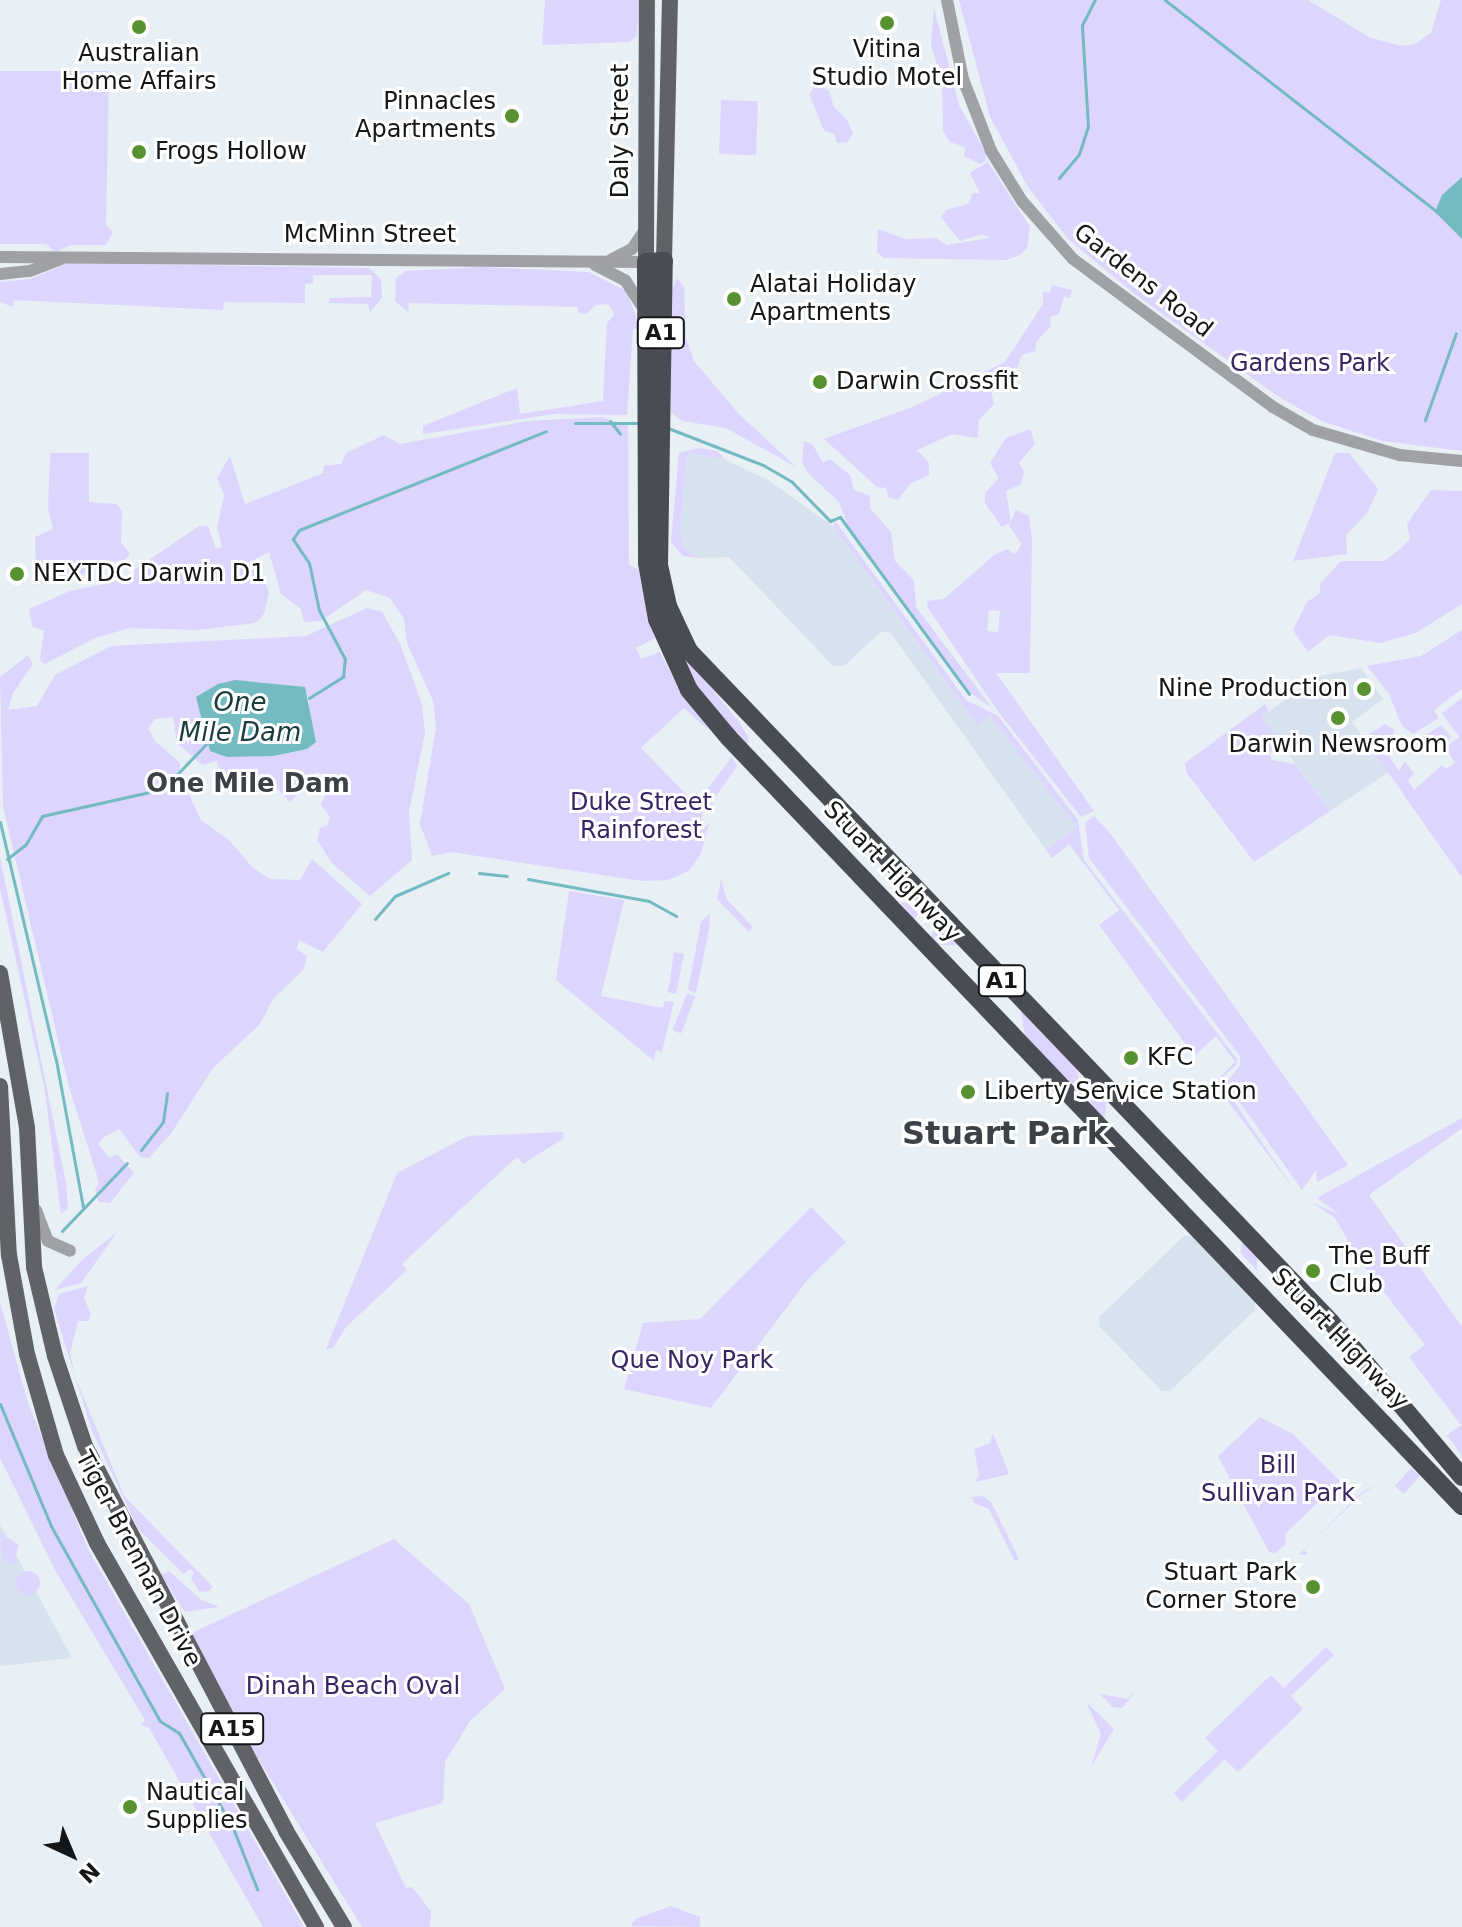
<!DOCTYPE html>
<style>
body{margin:0}
#map{position:relative;width:1462px;height:1927px;overflow:hidden;background:#e8eff5;font-family:"DejaVu Sans",sans-serif}
div>[style]{position:absolute}
.built>*{inset:0;background:#d6e3ef}
.green>*{inset:0;background:#ddd5fe;transform-origin:0 0}
.round{border-radius:50%}
.water>*{inset:0;background:#73bac1}
.stream>*{height:3px;margin:-1.5px;padding:0 1.5px;transform-origin:1.5px;border-radius:1.5px;background:#73bac1}
.minor>*{height:12px;margin:-6px;padding:0 6px;transform-origin:6px;border-radius:6px;background:#a0a1a5}
.major>*{height:16px;margin:-8px;padding:0 8px;transform-origin:8px;border-radius:8px;background:#606268}
.highway>*{height:18px;margin:-9px;padding:0 9px;transform-origin:9px;border-radius:9px;background:#4a4c53}
.dots>*{width:22px;height:22px;translate:-50% -50%;box-sizing:border-box;border:4px solid #fff;border-radius:50%}
span{translate:-50% -50%;white-space:nowrap;text-align:center;line-height:1.15;-webkit-text-stroke:6px #fff;paint-order:stroke}
.shield-label span{padding:2px 6px;background:#fff;border:2px solid;border-radius:6px;-webkit-text-stroke-width:0}
.shield-label{font-size:22px;color:#141618;font-weight:700}
.poi-label{font-size:24px;color:#141618}
.right{translate:-100% -50%;text-align:right}
.left{translate:0 -50%;text-align:left}
.street-label{font-size:24px;color:#141618}
.park-label{font-size:24px;color:#372461}
.water-label{font-size:26px;color:#193c3f;font-style:italic}
.neighbourhood-label{font-size:26px;color:#3c4147;font-weight:700}
.district-label{font-size:32px;color:#3c4147;font-weight:700}
.north{position:absolute;left:32px;top:1815px;width:80px;height:80px;-webkit-text-stroke:6px #fff;paint-order:stroke;rotate:136deg;font-size:22px;font-weight:700;line-height:32px;text-align:center;color:#141618}
.north::after{content:'';display:block;margin:auto;width:28px;height:36px;background:#141618;clip-path:polygon(50% 0,100% 100%,50% 72%,0 100%)}
</style>
<div id="map">
<div class="built">
<div style="clip-path:polygon(687px 452px,724px 459px,768px 480px,834px 527px,976px 724px,989px 715px,1077px 827px,1046px 850px,890px 632px,881px 632px,844px 666px,833px 666px,729px 557px,699px 558px,684px 548px,680px 533px)"></div>
<div style="clip-path:polygon(1361px 668px,1383px 699px,1352px 722px,1389px 772px,1330px 811px,1261px 717px,1319px 676px)"></div>
<div style="clip-path:polygon(1184px 1236px,1192px 1236px,1255px 1301px,1255px 1310px,1170px 1391px,1162px 1391px,1099px 1326px,1099px 1317px)"></div>
<div style="clip-path:polygon(0 1525px,72px 1658px,0 1666px)"></div>
</div>
<div class="green">
<div style="clip-path:polygon(545px 0,639px 0,637px 35px,630px 42px,542px 45px)"></div>
<div style="clip-path:polygon(959px 0,1308px 0,1369px 37px,1400px 46px,1415px 44px,1431px 33px,1441px 0,1462px 0,1462px 451px,1383px 441px,1324px 422px,1282px 399px,1136px 295px,1068px 239px,1028px 187px,990px 117px)"></div>
<div style="clip-path:polygon(934px 8px,959px 105px,985px 152px,986px 161px,980px 164px,964px 156px,965px 147px,950px 142px,943px 131px,942px 80px,931px 45px)"></div>
<div style="clip-path:polygon(0 71px,109px 71px,106px 225px,113px 232px,106px 245px,71px 245px,55px 252px,46px 244px,0 244px)"></div>
<div style="clip-path:polygon(818px 84px,829px 91px,834px 107px,847px 120px,853px 133px,848px 142px,837px 143px,834px 134px,824px 130px,809px 94px)"></div>
<div style="left:721px;top:100px;width:37px;height:54px;rotate:2deg"></div>
<div style="clip-path:polygon(988px 162px,1030px 227px,1027px 248px,1020px 255px,1006px 260px,884px 258px,877px 252px,878px 229px,905px 239px,936px 238px,947px 245px,990px 238px,982px 234px,960px 241px,941px 217px,946px 210px,968px 204px,973px 193px,980px 193px,970px 173px)"></div>
<div style="clip-path:polygon(69px 263px,369px 268px,381px 279px,382px 298px,370px 312px,368px 304px,329px 303px,329px 298px,371px 297px,372px 275px,313px 275px,313px 283px,305px 284px,305px 303px,224px 302px,223px 310px,14px 300px,13px 307px,0 302px,0 282px,30px 279px)"></div>
<div style="clip-path:polygon(482px 267px,589px 272px,626px 291px,641px 328px,633px 329px,627px 415px,555px 414px,423px 434px,423px 426px,517px 388px,520px 414px,603px 401px,607px 323px,615px 314px,608px 304px,596px 305px,586px 314px,578px 313px,578px 307px,409px 303px,408px 312px,395px 301px,396px 278px,406px 271px)"></div>
<div style="clip-path:polygon(677px 278px,684px 287px,686px 338px,694px 361px,737px 412px,796px 467px,726px 428px,683px 421px,671px 413px,671px 291px)"></div>
<div style="clip-path:polygon(1052px 285px,1072px 290px,1070px 298px,1064px 297px,1059px 314px,1050px 317px,1051px 326px,1036px 342px,1035px 351px,1022px 355px,1014px 375px,990px 387px,994px 404px,979px 420px,978px 438px,952px 434px,917px 450px,929px 463px,929px 475px,910px 484px,898px 500px,889px 498px,886px 488px,877px 487px,824px 439px,915px 406px,1005px 362px,1043px 304px,1043px 291px,1050px 293px)"></div>
<div style="clip-path:polygon(602px 417px,628px 426px,629px 565px,640px 570px,655px 638px,636px 648px,641px 659px,660px 652px,679px 689px,712px 733px,684px 708px,641px 748px,697px 805px,714px 803px,712px 813px,703px 812px,698px 832px,709px 824px,701px 854px,689px 871px,668px 880px,642px 881px,451px 852px,432px 856px,420px 824px,436px 727px,433px 701px,407px 643px,404px 619px,390px 598px,366px 590px,321px 621px,304px 622px,301px 609px,281px 594px,269px 552px,255px 559px,269px 592px,264px 614px,255px 623px,198px 630px,130px 628px,95px 638px,45px 664px,40px 660px,44px 631px,32px 626px,29px 609px,70px 591px,118px 581px,199px 526px,208px 526px,216px 549px,222px 547px,217px 527px,224px 495px,217px 478px,230px 456px,245px 504px,323px 473px,324px 466px,341px 464px,346px 453px,384px 435px,400px 444px,528px 421px)"></div>
<div style="clip-path:polygon(1030px 429px,1035px 444px,1019px 463px,1024px 472px,1021px 484px,1006px 491px,1011px 522px,1002px 527px,985px 503px,985px 493px,999px 478px,990px 463px,1006px 438px)"></div>
<div style="clip-path:polygon(804px 441px,813px 445px,823px 463px,830px 459px,850px 475px,854px 490px,870px 496px,870px 508px,891px 532px,895px 561px,914px 580px,916px 607px,992px 708px,962px 687px,849px 529px,839px 502px,809px 474px,802px 462px)"></div>
<div style="clip-path:polygon(699px 448px,718px 451px,724px 459px,687px 453px,680px 533px,684px 548px,699px 558px,683px 556px,671px 542px,679px 453px)"></div>
<div style="clip-path:polygon(50px 453px,89px 453px,89px 502px,117px 504px,122px 511px,121px 542px,130px 554px,124px 561px,89px 562px,89px 573px,36px 585px,35px 537px,53px 529px,48px 508px)"></div>
<div style="clip-path:polygon(1335px 453px,1349px 453px,1378px 489px,1368px 512px,1346px 535px,1347px 554px,1293px 561px)"></div>
<div style="clip-path:polygon(1431px 490px,1462px 491px,1462px 604px,1416px 633px,1380px 643px,1329px 635px,1308px 652px,1293px 630px,1307px 602px,1320px 593px,1320px 584px,1341px 561px,1384px 561px,1400px 549px,1410px 539px,1407px 524px)"></div>
<div style="clip-path:polygon(evenodd,1016px 510px,1029px 516px,1032px 538px,1030px 673px,996px 673px,1094px 811px,1081px 817px,997px 710px,928px 608px,927px 601px,944px 599px,994px 555px,1007px 549px,1015px 554px,1022px 544px,1009px 526px,1016px 510px,989px 610px,1000px 611px,998px 632px,987px 631px,989px 610px)"></div>
<div style="clip-path:polygon(835px 521px,966px 700px,998px 716px,1078px 820px,1084px 860px,1237px 1059px,1236px 1065px,1223px 1077px,1222px 1084px,1296px 1192px,1214px 1083px,1235px 1062px,1216px 1036px,1194px 1056px,1099px 925px,1119px 910px,1069px 844px,1052px 858px,1046px 850px,1077px 827px,989px 715px,977px 725px,834px 527px)"></div>
<div style="clip-path:polygon(661px 595px,685px 656px,739px 722px,749px 738px,747px 744px,694px 688px)"></div>
<div style="clip-path:polygon(evenodd,367px 608px,382px 612px,400px 644px,422px 704px,425px 732px,409px 812px,412px 860px,370px 896px,332px 863px,317px 840px,320px 828px,327px 826px,330px 817px,321px 805px,333px 778px,317px 772px,290px 802px,263px 773px,236px 783px,221px 775px,217px 761px,202px 765px,177px 743px,173px 717px,155px 719px,148px 728px,155px 741px,180px 763px,180px 775px,201px 820px,229px 840px,253px 868px,270px 879px,300px 880px,312px 859px,362px 904px,323px 952px,299px 940px,297px 949px,307px 956px,304px 969px,273px 999px,260px 1024px,213px 1068px,172px 1132px,149px 1158px,140px 1157px,119px 1129px,104px 1137px,98px 1144px,110px 1158px,117px 1154px,134px 1173px,110px 1203px,99px 1202px,95px 1190px,99px 1182px,69px 1087px,3px 806px,0 677px,28px 655px,33px 664px,13px 693px,8px 710px,37px 706px,55px 675px,111px 646px,306px 636px,367px 608px,218px 684px,309px 698px,307px 749px,227px 757px,206px 744px,200px 709px,218px 684px)"></div>
<div style="clip-path:polygon(1462px 630px,1462px 689px,1434px 710px,1439px 718px,1413px 734px,1402px 726px,1389px 694px,1367px 666px,1421px 656px)"></div>
<div style="clip-path:polygon(1462px 698px,1462px 878px,1364px 738px,1385px 724px,1395px 730px,1385px 750px,1399px 771px,1405px 761px,1414px 774px,1408px 780px,1414px 790px,1442px 765px,1446px 769px,1455px 763px,1445px 748px,1459px 737px,1442px 713px)"></div>
<div style="clip-path:polygon(1265px 704px,1269px 710px,1261px 717px,1281px 744px,1269px 753px,1272px 760px,1295px 764px,1330px 811px,1254px 862px,1186px 772px,1185px 763px)"></div>
<div style="clip-path:polygon(1441px 725px,1451px 737px,1445px 741px,1441px 737px,1433px 750px,1420px 750px,1416px 743px,1423px 739px,1430px 743px,1426px 735px)"></div>
<div style="clip-path:polygon(732px 757px,737px 766px,716px 796px,705px 792px)"></div>
<div style="clip-path:polygon(1094px 816px,1107px 829px,1348px 1165px,1317px 1182px,1316px 1170px,1302px 1190px,1226px 1083px,1240px 1065px,1240px 1056px,1089px 858px,1085px 823px)"></div>
<div style="clip-path:polygon(0 857px,66px 1183px,68px 1209px,61px 1214px,44px 1086px,0 889px)"></div>
<div style="clip-path:polygon(721px 879px,727px 900px,753px 927px,749px 932px,717px 899px)"></div>
<div style="clip-path:polygon(569px 891px,624px 900px,601px 996px,663px 1008px,665px 1001px,674px 1002px,662px 1052px,656px 1050px,654px 1061px,556px 980px)"></div>
<div style="clip-path:polygon(900px 902px,919px 905px,922px 917px,913px 919px)"></div>
<div style="clip-path:polygon(710px 913px,709px 930px,696px 993px,688px 990px,701px 922px)"></div>
<div style="clip-path:polygon(935px 928px,943px 929px,959px 945px,938px 945px,931px 937px)"></div>
<div style="clip-path:polygon(674px 952px,684px 954px,676px 994px,668px 992px)"></div>
<div style="left:687px;top:993px;width:9px;height:40px;rotate:21deg"></div>
<div style="clip-path:polygon(1021px 1011px,1076px 1067px,1080px 1084px,1071px 1083px,1025px 1036px)"></div>
<div style="clip-path:polygon(1092px 1094px,1107px 1100px,1104px 1118px,1091px 1105px)"></div>
<div style="clip-path:polygon(1462px 1118px,1462px 1128px,1369px 1195px,1462px 1327px,1462px 1456px,1447px 1435px,1461px 1425px,1409px 1357px,1425px 1345px,1359px 1260px,1335px 1218px,1311px 1202px,1340px 1215px,1317px 1198px)"></div>
<div style="clip-path:polygon(563px 1132px,564px 1138px,523px 1164px,518px 1157px,509px 1164px,402px 1264px,407px 1270px,346px 1327px,333px 1348px,326px 1349px,397px 1173px,468px 1136px)"></div>
<div style="clip-path:polygon(811px 1207px,846px 1242px,809px 1278px,711px 1408px,624px 1389px,643px 1323px,700px 1319px)"></div>
<div style="clip-path:polygon(117px 1232px,81px 1283px,55px 1290px,81px 1261px)"></div>
<div style="clip-path:polygon(1242px 1241px,1257px 1257px,1257px 1271px,1241px 1253px)"></div>
<div style="clip-path:polygon(88px 1286px,84px 1298px,91px 1314px,88px 1321px,78px 1321px,70px 1353px,75px 1376px,124px 1496px,213px 1587px,209px 1591px,200px 1592px,191px 1579px,194px 1572px,190px 1569px,184px 1574px,138px 1529px,93px 1433px,54px 1309px,59px 1294px)"></div>
<div style="clip-path:polygon(0 1302px,28px 1403px,88px 1549px,304px 1927px,263px 1927px,149px 1728px,141px 1725px,145px 1720px,55px 1570px,0 1458px)"></div>
<div style="clip-path:polygon(1260px 1417px,1293px 1434px,1340px 1481px,1285px 1534px,1286px 1544px,1276px 1553px,1269px 1552px,1218px 1456px)"></div>
<div style="clip-path:polygon(993px 1433px,1009px 1474px,975px 1482px,979px 1475px,974px 1449px,990px 1443px)"></div>
<div style="left:1411px;top:1468px;width:12px;height:24px;rotate:42deg"></div>
<div style="clip-path:polygon(1381px 1483px,1362px 1494px,1304px 1550px,1308px 1554px,1299px 1555px,1361px 1493px)"></div>
<div style="clip-path:polygon(983px 1496px,991px 1502px,1019px 1559px,1015px 1561px,989px 1509px,974px 1503px,972px 1497px)"></div>
<div style="clip-path:polygon(0 1533px,19px 1545px,14px 1564px,3px 1561px)"></div>
<div style="clip-path:polygon(394px 1539px,469px 1604px,505px 1689px,470px 1721px,445px 1762px,443px 1803px,375px 1823px,406px 1888px,412px 1887px,431px 1911px,430px 1927px,362px 1927px,183px 1637px)"></div>
<div class="round" style="left:16px;top:1571px;width:24px;height:24px"></div>
<div style="clip-path:polygon(169px 1571px,200px 1599px,219px 1607px,185px 1612px,161px 1575px)"></div>
<div style="clip-path:polygon(1326px 1647px,1334px 1655px,1291px 1696px,1303px 1709px,1238px 1772px,1225px 1759px,1182px 1802px,1174px 1793px,1218px 1751px,1205px 1738px,1271px 1675px,1284px 1688px)"></div>
<div style="clip-path:polygon(1136px 1691px,1122px 1708px,1113px 1707px,1100px 1694px,1127px 1699px)"></div>
<div style="clip-path:polygon(1086px 1702px,1114px 1729px,1091px 1767px,1101px 1734px)"></div>
<div style="clip-path:polygon(671px 1906px,700px 1917px,700px 1927px,631px 1926px,635px 1919px)"></div>
</div>
<div class="water">
<div style="clip-path:polygon(1462px 177px,1462px 239px,1435px 212px,1442px 195px)"></div>
<div style="clip-path:polygon(235px 680px,305px 687px,316px 742px,307px 749px,273px 756px,227px 757px,210px 751px,196px 697px,218px 684px)"></div>
</div>
<div class="stream">
<div style="left:1165px;top:0;width:342px;rotate:37.9deg"></div>
<div style="left:1059px;top:178px;width:31px;rotate:-50deg"></div>
<div style="left:1079px;top:154px;width:28px;rotate:-72deg"></div>
<div style="left:1088px;top:127px;width:102px;rotate:-93.4deg"></div>
<div style="left:1082px;top:25px;width:28px;rotate:-63deg"></div>
<div style="left:1425px;top:420px;width:92px;rotate:-70.4deg"></div>
<div style="left:610px;top:421px;width:16px;rotate:52deg"></div>
<div style="left:575px;top:423px;width:65px"></div>
<div style="left:668px;top:428px;width:102px;rotate:21.3deg"></div>
<div style="left:763px;top:465px;width:34px;rotate:30deg"></div>
<div style="left:792px;top:482px;width:54px;rotate:45.7deg"></div>
<div style="left:830px;top:521px;width:11px;rotate:-22deg"></div>
<div style="left:840px;top:517px;width:219px;rotate:53.9deg"></div>
<div style="left:309px;top:698px;width:40px;rotate:-32deg"></div>
<div style="left:343px;top:677px;width:18px;rotate:-84deg"></div>
<div style="left:345px;top:659px;width:55px;rotate:-118deg"></div>
<div style="left:319px;top:610px;width:48px;rotate:-102deg"></div>
<div style="left:309px;top:563px;width:29px;rotate:-124deg"></div>
<div style="left:293px;top:539px;width:11px;rotate:-56deg"></div>
<div style="left:299px;top:530px;width:266px;rotate:-21.8deg"></div>
<div style="left:0;top:822px;width:244px;rotate:76.8deg"></div>
<div style="left:56px;top:1060px;width:149px;rotate:79.6deg"></div>
<div style="left:7px;top:859px;width:24px;rotate:-38deg"></div>
<div style="left:26px;top:844px;width:32px;rotate:-60deg"></div>
<div style="left:42px;top:816px;width:124px;rotate:-12.6deg"></div>
<div style="left:163px;top:789px;width:62px;rotate:-46.3deg"></div>
<div style="left:479px;top:873px;width:28px;rotate:6deg"></div>
<div style="left:528px;top:879px;width:123px;rotate:10.3deg"></div>
<div style="left:649px;top:901px;width:31px;rotate:29deg"></div>
<div style="left:375px;top:919px;width:30px;rotate:-49deg"></div>
<div style="left:395px;top:896px;width:58px;rotate:-23.5deg"></div>
<div style="left:141px;top:1150px;width:36px;rotate:-52deg"></div>
<div style="left:163px;top:1122px;width:29px;rotate:-82deg"></div>
<div style="left:62px;top:1231px;width:94px;rotate:-46.3deg"></div>
<div style="left:0;top:1404px;width:132px;rotate:67.3deg"></div>
<div style="left:51px;top:1526px;width:223px;rotate:60.8deg"></div>
<div style="left:160px;top:1721px;width:22px;rotate:32deg"></div>
<div style="left:179px;top:1733px;width:109px;rotate:60.4deg"></div>
<div style="left:233px;top:1828px;width:66px;rotate:68.5deg"></div>
</div>
<div class="minor">
<div style="left:947px;top:0;width:81px;rotate:78.6deg"></div>
<div style="left:963px;top:79px;width:77px;rotate:68.7deg"></div>
<div style="left:991px;top:151px;width:59px;rotate:58.2deg"></div>
<div style="left:1022px;top:201px;width:77px;rotate:48.7deg"></div>
<div style="left:1073px;top:259px;width:249px;rotate:36.5deg"></div>
<div style="left:1273px;top:407px;width:46px;rotate:29.9deg"></div>
<div style="left:1313px;top:430px;width:90px;rotate:16.2deg"></div>
<div style="left:1399px;top:455px;width:63px;rotate:5.4deg"></div>
<div style="left:0;top:257px;width:646px;rotate:0.44deg"></div>
<div style="left:612px;top:259px;width:22px;rotate:-27deg"></div>
<div style="left:632px;top:249px;width:23px;rotate:-56deg"></div>
<div style="left:595px;top:265px;width:34px;rotate:27deg"></div>
<div style="left:625px;top:280px;width:31px;rotate:57deg"></div>
<div style="left:0;top:274px;width:30px;rotate:-6deg"></div>
<div style="left:30px;top:271px;width:33px;rotate:-21deg"></div>
<div style="left:36px;top:1210px;width:33px;rotate:69deg"></div>
<div style="left:48px;top:1241px;width:24px;rotate:24deg"></div>
</div>
<div class="major">
<div style="left:664px;top:261px;width:261px;rotate:-88.7deg"></div>
<div style="left:646px;top:262px;width:262px;rotate:-89.8deg"></div>
<div style="left:0;top:973px;width:157px;rotate:80.1deg"></div>
<div style="left:27px;top:1128px;width:139px;rotate:87.1deg"></div>
<div style="left:34px;top:1267px;width:91px;rotate:76.7deg"></div>
<div style="left:55px;top:1356px;width:95px;rotate:71.6deg"></div>
<div style="left:85px;top:1446px;width:434px;rotate:62.4deg"></div>
<div style="left:286px;top:1831px;width:112px;rotate:58.9deg"></div>
<div style="left:0;top:1086px;width:169px;rotate:87deg"></div>
<div style="left:9px;top:1255px;width:101px;rotate:79.7deg"></div>
<div style="left:27px;top:1354px;width:105px;rotate:74deg"></div>
<div style="left:56px;top:1455px;width:97px;rotate:65deg"></div>
<div style="left:97px;top:1543px;width:442px;rotate:60.3deg"></div>
</div>
<div class="highway">
<div style="left:1462px;top:1477px;width:203px;rotate:-130.2deg"></div>
<div style="left:1331px;top:1322px;width:929px;rotate:-133.73deg"></div>
<div style="left:689px;top:651px;width:50px;rotate:-115deg"></div>
<div style="left:668px;top:606px;width:42px;rotate:-102.4deg"></div>
<div style="left:659px;top:565px;width:304px;rotate:-89.1deg"></div>
<div style="left:664px;top:261px;width:18px;rotate:177deg"></div>
<div style="left:646px;top:262px;width:301px;rotate:89.8deg"></div>
<div style="left:647px;top:563px;width:57px;rotate:79.9deg"></div>
<div style="left:657px;top:619px;width:78px;rotate:65.7deg"></div>
<div style="left:689px;top:690px;width:62px;rotate:50.2deg"></div>
<div style="left:729px;top:738px;width:1062px;rotate:46.34deg"></div>
</div>
<div class="dots">
<div style="left:887px;top:23px;background:#589230"></div>
<div style="left:139px;top:27px;background:#589230"></div>
<div style="left:512px;top:116px;background:#589230"></div>
<div style="left:139px;top:152px;background:#589230"></div>
<div style="left:734px;top:299px;background:#589230"></div>
<div style="left:820px;top:382px;background:#589230"></div>
<div style="left:17px;top:574px;background:#589230"></div>
<div style="left:1364px;top:689px;background:#589230"></div>
<div style="left:1338px;top:718px;background:#589230"></div>
<div style="left:1131px;top:1058px;background:#589230"></div>
<div style="left:968px;top:1092px;background:#589230"></div>
<div style="left:1313px;top:1271px;background:#589230"></div>
<div style="left:1313px;top:1587px;background:#589230"></div>
<div style="left:130px;top:1807px;background:#589230"></div>
</div>
<div class="shield-label">
<span style="left:661px;top:333px">A1</span>
<span style="left:1002px;top:981px">A1</span>
<span style="left:232px;top:1729px">A15</span>
</div>
<div class="poi-label">
<span style="left:887px;top:64px">Vitina<br>Studio Motel</span>
<span style="left:139px;top:68px">Australian<br>Home Affairs</span>
<span class="right" style="left:496px;top:116px">Pinnacles<br>Apartments</span>
<span class="left" style="left:155px;top:152px">Frogs Hollow</span>
<span class="left" style="left:750px;top:299px">Alatai Holiday<br>Apartments</span>
<span class="left" style="left:836px;top:382px">Darwin Crossfit</span>
<span class="left" style="left:33px;top:574px">NEXTDC Darwin D1</span>
<span class="right" style="left:1348px;top:689px">Nine Production</span>
<span style="left:1338px;top:745px">Darwin Newsroom</span>
<span class="left" style="left:1147px;top:1058px">KFC</span>
<span class="left" style="left:984px;top:1092px">Liberty Service Station</span>
<span class="left" style="left:1329px;top:1271px">The Buff<br>Club</span>
<span class="right" style="left:1297px;top:1587px">Stuart Park<br>Corner Store</span>
<span class="left" style="left:146px;top:1807px">Nautical<br>Supplies</span>
</div>
<div class="street-label">
<span style="left:621px;top:131px;rotate:-90deg">Daly Street</span>
<span style="left:370px;top:235px">McMinn Street</span>
<span style="left:1143px;top:281px;rotate:38deg">Gardens Road</span>
<span style="left:892px;top:872px;rotate:46deg">Stuart Highway</span>
<span style="left:1340px;top:1339px;rotate:46deg">Stuart Highway</span>
<span style="left:138px;top:1559px;rotate:62deg">Tiger Brennan Drive</span>
</div>
<div class="park-label">
<span style="left:1310px;top:364px">Gardens Park</span>
<span style="left:641px;top:817px">Duke Street<br>Rainforest</span>
<span style="left:692px;top:1361px">Que Noy Park</span>
<span style="left:1278px;top:1480px">Bill<br>Sullivan Park</span>
<span style="left:353px;top:1687px">Dinah Beach Oval</span>
</div>
<div class="water-label">
<span style="left:240px;top:718px">One<br>Mile Dam</span>
</div>
<div class="neighbourhood-label">
<span style="left:248px;top:784px">One Mile Dam</span>
</div>
<div class="district-label">
<span style="left:1005px;top:1133px">Stuart Park</span>
</div>
<div class="north">N</div>
</div>
